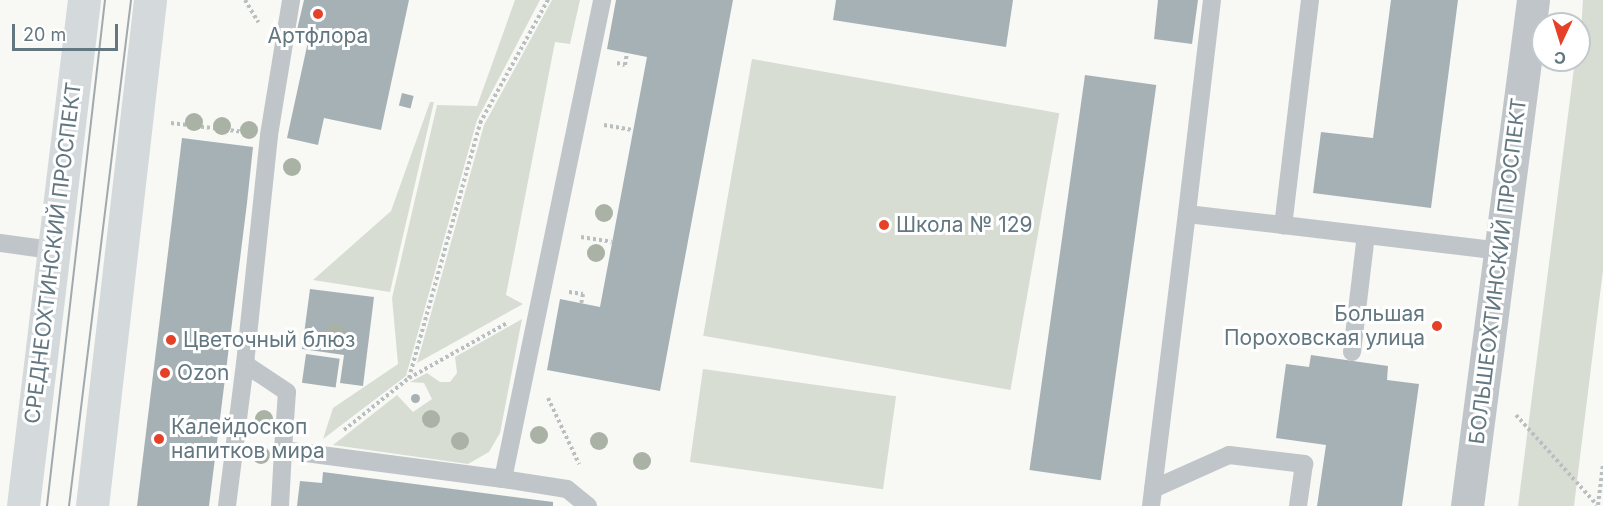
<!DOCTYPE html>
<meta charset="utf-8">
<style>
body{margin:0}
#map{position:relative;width:1603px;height:506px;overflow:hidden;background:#f8f8f5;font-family:Inter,sans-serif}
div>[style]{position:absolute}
.green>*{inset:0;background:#d8ddd4;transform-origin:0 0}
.building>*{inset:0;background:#a6b1b5;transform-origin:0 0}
.round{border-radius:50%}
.path>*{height:4px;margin-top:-2px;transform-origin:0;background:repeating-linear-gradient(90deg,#b9bec0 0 3px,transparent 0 6px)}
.service>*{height:18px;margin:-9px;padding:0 9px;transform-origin:9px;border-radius:9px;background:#bfc5c8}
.tertiary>*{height:33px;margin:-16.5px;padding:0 16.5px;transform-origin:16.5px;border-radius:16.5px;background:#bfc5c8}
.secondary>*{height:33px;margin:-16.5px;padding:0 16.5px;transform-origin:16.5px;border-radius:16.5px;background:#d4d9dc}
.tram>*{height:1.5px;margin:-0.75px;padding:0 0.75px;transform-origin:0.75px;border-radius:0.75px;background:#a0a9ae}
.trees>*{width:18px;height:18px;margin:-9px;border-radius:50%;background:#a9b2a4}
.dots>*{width:16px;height:16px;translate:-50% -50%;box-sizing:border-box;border:3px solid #fff;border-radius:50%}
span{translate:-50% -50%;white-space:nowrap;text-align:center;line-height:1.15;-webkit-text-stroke:6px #fff;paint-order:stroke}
.poi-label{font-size:21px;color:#637781}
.left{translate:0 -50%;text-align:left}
.right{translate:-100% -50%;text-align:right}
.street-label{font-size:21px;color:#637781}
.north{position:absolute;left:1531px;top:12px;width:60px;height:60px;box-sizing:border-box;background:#fff;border:2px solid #c1c9cd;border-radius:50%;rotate:184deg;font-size:16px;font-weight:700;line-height:24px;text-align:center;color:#637781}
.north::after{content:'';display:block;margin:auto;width:21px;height:27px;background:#e54128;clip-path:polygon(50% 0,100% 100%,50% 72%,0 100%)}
.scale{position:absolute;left:12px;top:24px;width:106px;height:27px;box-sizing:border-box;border:3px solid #637781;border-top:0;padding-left:8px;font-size:18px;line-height:21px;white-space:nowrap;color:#637781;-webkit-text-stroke:4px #fff;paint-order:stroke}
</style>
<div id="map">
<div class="green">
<div style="clip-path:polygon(515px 0,540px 0,477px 120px,406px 376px,323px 439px,333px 408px,398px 364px,392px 298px,437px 105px,477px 106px)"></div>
<div style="clip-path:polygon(552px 0,580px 0,570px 44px,555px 42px,506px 295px,523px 304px,417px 363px,484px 125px)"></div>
<div style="clip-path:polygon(1583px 0,1603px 0,1603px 270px,1574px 506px,1518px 506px,1575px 60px,1579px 60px)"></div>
<div style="left:752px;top:59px;width:312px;height:281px;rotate:10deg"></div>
<div style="clip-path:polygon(430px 102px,434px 102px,390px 292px,313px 280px,391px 211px)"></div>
<div style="clip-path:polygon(522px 319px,500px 433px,489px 452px,468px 464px,333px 445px,397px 395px,413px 412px,432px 399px,424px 383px,410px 382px,427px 373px,440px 382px,450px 382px,457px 373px,455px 357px)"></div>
<div style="left:703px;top:369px;width:195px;height:94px;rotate:8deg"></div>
</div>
<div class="building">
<div style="clip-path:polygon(304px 0,409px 0,381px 130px,324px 118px,318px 145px,287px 138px,309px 37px,296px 34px)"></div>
<div style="clip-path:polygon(616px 0,733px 0,660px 391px,547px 370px,560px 299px,600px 307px,647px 57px,607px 49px)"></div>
<div style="clip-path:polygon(836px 0,1013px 0,1006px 47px,833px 20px)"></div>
<div style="clip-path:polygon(1158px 0,1198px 0,1192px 44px,1154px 39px)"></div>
<div style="clip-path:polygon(1391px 0,1458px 0,1431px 208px,1313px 193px,1321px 132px,1373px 138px)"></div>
<div style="left:1085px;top:75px;width:72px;height:399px;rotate:8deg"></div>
<div style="left:402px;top:93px;width:12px;height:13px;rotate:14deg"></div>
<div style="clip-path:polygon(182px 138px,253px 147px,247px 203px,209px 506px,137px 506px)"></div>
<div style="clip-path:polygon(310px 289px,374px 297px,363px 386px,340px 383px,344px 355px,302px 349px)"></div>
<div style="left:306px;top:354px;width:34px;height:29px;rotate:8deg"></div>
<div style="clip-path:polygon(1311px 355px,1388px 366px,1387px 380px,1419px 384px,1402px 506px,1317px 506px,1326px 445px,1276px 438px,1286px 364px,1309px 367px)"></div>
<div class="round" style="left:410.5px;top:393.5px;width:9px;height:9px"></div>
<div style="clip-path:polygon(323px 472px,553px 502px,553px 506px,297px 506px,300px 481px,322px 483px)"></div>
</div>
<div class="path">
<div style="left:245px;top:0;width:26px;rotate:59deg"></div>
<div style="left:617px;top:63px;width:8px;rotate:14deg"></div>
<div style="left:625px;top:65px;width:12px;rotate:-81deg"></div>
<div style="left:171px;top:123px;width:74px;rotate:7deg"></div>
<div style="left:604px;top:125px;width:29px;rotate:10deg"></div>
<div style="left:581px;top:237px;width:31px;rotate:9deg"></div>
<div style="left:569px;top:292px;width:14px;rotate:8deg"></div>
<div style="left:583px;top:294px;width:10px;rotate:101deg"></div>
<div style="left:409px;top:378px;width:265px;rotate:-74.4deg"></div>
<div style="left:480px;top:123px;width:141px;rotate:-61.1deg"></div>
<div style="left:548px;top:398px;width:73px;rotate:64.8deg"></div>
<div style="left:1516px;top:415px;width:121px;rotate:48deg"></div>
<div style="left:344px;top:430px;width:83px;rotate:-38.7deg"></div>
<div style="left:409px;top:378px;width:112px;rotate:-29.3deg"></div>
<div style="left:1598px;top:505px;width:41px;rotate:-83deg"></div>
</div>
<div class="service">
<div style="left:1212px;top:0;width:215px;rotate:96.7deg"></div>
<div style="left:1187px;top:214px;width:97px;rotate:6.5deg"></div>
<div style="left:1310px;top:0;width:227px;rotate:96.8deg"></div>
<div style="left:1283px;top:225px;width:220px;rotate:6.8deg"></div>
<div style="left:0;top:243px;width:52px;rotate:7.7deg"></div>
<div style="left:1352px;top:352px;width:118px;rotate:-83.2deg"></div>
<div style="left:283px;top:450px;width:58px;rotate:-86.1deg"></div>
<div style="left:287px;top:392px;width:50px;rotate:-146.3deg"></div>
<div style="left:245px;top:364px;width:230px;rotate:-84deg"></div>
<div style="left:269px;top:135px;width:137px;rotate:-80.7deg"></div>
<div style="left:1153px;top:489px;width:83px;rotate:-24.1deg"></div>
<div style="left:1229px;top:455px;width:76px;rotate:6.8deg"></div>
<div style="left:1304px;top:464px;width:42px;rotate:98.1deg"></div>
<div style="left:227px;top:506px;width:143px;rotate:-82.8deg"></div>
<div style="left:280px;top:506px;width:56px;rotate:-86.9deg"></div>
<div style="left:283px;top:450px;width:222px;rotate:7.5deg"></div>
<div style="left:588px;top:506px;width:27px;rotate:-141deg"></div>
<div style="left:567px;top:489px;width:65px;rotate:-171.1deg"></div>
<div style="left:503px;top:479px;width:489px;rotate:-78.3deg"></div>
<div style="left:1151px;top:506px;width:294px;rotate:-83deg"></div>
</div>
<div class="tertiary">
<div style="left:1467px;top:506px;width:510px;rotate:-82.57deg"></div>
</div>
<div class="secondary">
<div style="left:23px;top:506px;width:510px;rotate:-83.13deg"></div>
<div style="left:92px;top:506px;width:509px;rotate:-83.46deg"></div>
</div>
<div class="tram">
<div style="left:47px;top:506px;width:509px;rotate:-83.46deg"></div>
<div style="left:69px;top:506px;width:510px;rotate:-83.01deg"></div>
</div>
<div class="trees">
<div style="left:194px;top:122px"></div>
<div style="left:222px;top:126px"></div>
<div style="left:249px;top:130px"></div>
<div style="left:292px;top:167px"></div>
<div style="left:604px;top:213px"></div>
<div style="left:596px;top:253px"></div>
<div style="left:335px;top:333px"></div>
<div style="left:264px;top:419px"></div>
<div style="left:431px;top:419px"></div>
<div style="left:539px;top:435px"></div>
<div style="left:460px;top:441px"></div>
<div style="left:599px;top:441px"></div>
<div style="left:261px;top:455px"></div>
<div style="left:642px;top:461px"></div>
</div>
<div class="dots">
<div style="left:318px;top:14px;background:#e54128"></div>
<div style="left:884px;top:225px;background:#e54128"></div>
<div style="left:1437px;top:326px;background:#e54128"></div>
<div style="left:171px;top:340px;background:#e54128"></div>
<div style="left:165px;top:373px;background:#e54128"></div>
<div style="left:159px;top:439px;background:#e54128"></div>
</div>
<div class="poi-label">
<span style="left:318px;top:36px">Артфлора</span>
<span class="left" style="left:896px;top:225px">Школа № 129</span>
<span class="right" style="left:1425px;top:326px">Большая<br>Пороховская улица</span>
<span class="left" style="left:183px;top:340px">Цветочный блюз</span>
<span class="left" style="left:177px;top:373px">Ozon</span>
<span class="left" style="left:171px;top:439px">Калейдоскоп<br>напитков мира</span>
</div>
<div class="street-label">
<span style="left:53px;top:253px;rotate:-83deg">СРЕДНЕОХТИНСКИЙ ПРОСПЕКТ</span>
<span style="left:1498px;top:271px;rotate:-83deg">БОЛЬШЕОХТИНСКИЙ ПРОСПЕКТ</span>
</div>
<div class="north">С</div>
<div class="scale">20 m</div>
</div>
